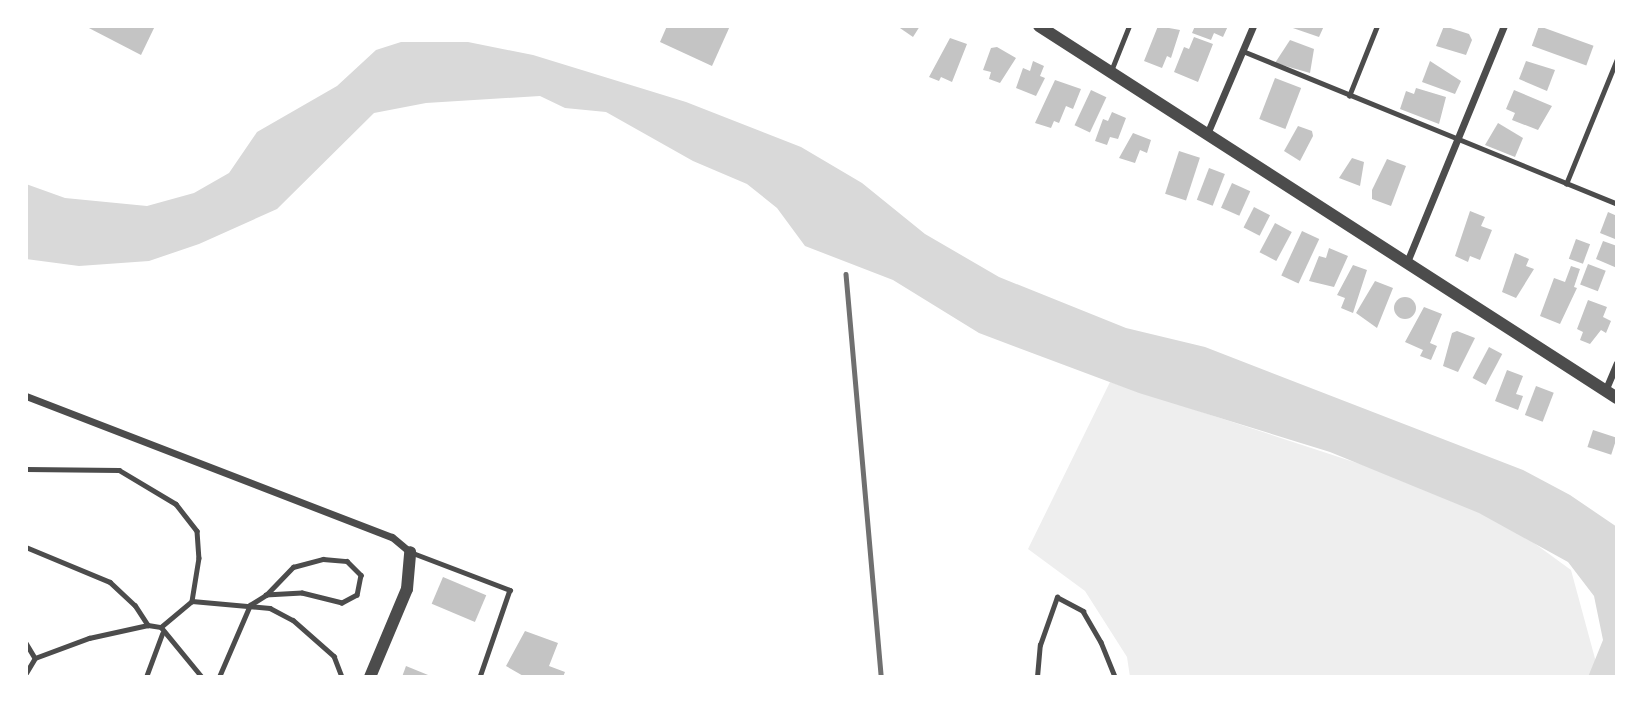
<!DOCTYPE html>
<style>
body{margin:0}
#map{position:relative;width:1643px;height:703px;overflow:hidden;background:#fff;font-family:Karla,sans-serif}
div>[style]{position:absolute}
.green>*{inset:0;background:#eee}
.water>*{inset:0;background:#d9d9d9}
.building>*{inset:0;background:#c4c4c4;transform-origin:0 0}
.round{border-radius:50%}
.service>*{height:4.5px;margin:-2.25px;padding:0 2.25px;transform-origin:2.25px;border-radius:2.25px;background:#4c4c4c}
.minor>*{height:7px;margin:-3.5px;padding:0 3.5px;transform-origin:3.5px;border-radius:3.5px;background:#4c4c4c}
.tertiary>*{height:12px;margin:-6px;padding:0 6px;transform-origin:6px;border-radius:6px;background:#4c4c4c}
.rail>*{height:4.5px;margin:-2.25px;padding:0 2.25px;transform-origin:2.25px;border-radius:2.25px;background:#707070}
span{translate:-50% -50%;white-space:nowrap;text-align:center;line-height:1.15;-webkit-text-stroke:7px #fff;paint-order:stroke}
.frame{position:absolute;inset:0;border:28px solid #fff;pointer-events:none}
</style>
<div id="map">
<div class="green">
<div style="clip-path:polygon(1110px 382px,1479px 503px,1571px 570px,1600px 677px,1130px 677px,1127px 657px,1085px 591px,1028px 549px)"></div>
</div>
<div class="water">
<div style="clip-path:polygon(401px 42px,468px 42px,533px 55px,686px 102px,801px 147px,862px 183px,925px 234px,999px 277px,1126px 328px,1205px 347px,1523px 470px,1570px 495px,1617px 527px,1617px 677px,1588px 677px,1603px 640px,1594px 596px,1568px 562px,1479px 513px,1330px 452px,1139px 393px,979px 333px,893px 280px,805px 246px,777px 208px,747px 184px,693px 161px,606px 112px,565px 108px,540px 96px,426px 103px,374px 113px,277px 209px,199px 244px,149px 261px,79px 266px,26px 259px,26px 184px,65px 198px,147px 206px,194px 193px,229px 173px,257px 132px,337px 86px,376px 50px)"></div>
</div>
<div class="building">
<div style="clip-path:polygon(85px 26px,155px 26px,141px 55px)"></div>
<div style="clip-path:polygon(667px 26px,730px 26px,712px 66px,660px 42px)"></div>
<div style="clip-path:polygon(897px 26px,920px 26px,913px 37px)"></div>
<div style="clip-path:polygon(1158px 26px,1180px 30px,1171px 58px,1167px 56px,1162px 68px,1144px 61px)"></div>
<div style="clip-path:polygon(1195px 26px,1228px 26px,1223px 37px,1214px 33px,1211px 40px,1192px 33px)"></div>
<div style="clip-path:polygon(1287px 26px,1324px 26px,1319px 37px)"></div>
<div style="clip-path:polygon(1444px 26px,1469px 34px,1472px 40px,1466px 55px,1436px 46px)"></div>
<div style="left:1539px;top:26px;width:58px;height:21px;rotate:20deg"></div>
<div style="clip-path:polygon(1194px 37px,1213px 44px,1198px 82px,1174px 72px,1184px 47px,1189px 49px)"></div>
<div style="clip-path:polygon(950px 38px,967px 44px,952px 82px,941px 77px,939px 81px,929px 77px)"></div>
<div style="clip-path:polygon(1290px 40px,1314px 49px,1310px 73px,1275px 63px)"></div>
<div style="clip-path:polygon(997px 47px,1016px 58px,1000px 83px,989px 79px,991px 72px,983px 70px,991px 48px)"></div>
<div style="clip-path:polygon(1033px 61px,1044px 66px,1040px 76px,1045px 78px,1036px 96px,1016px 88px,1023px 68px,1030px 71px)"></div>
<div style="clip-path:polygon(1430px 61px,1461px 81px,1455px 94px,1422px 82px)"></div>
<div style="clip-path:polygon(1526px 61px,1555px 70px,1547px 91px,1519px 79px)"></div>
<div style="left:1275px;top:78px;width:28px;height:44px;rotate:21deg"></div>
<div style="clip-path:polygon(1055px 80px,1081px 89px,1073px 109px,1066px 106px,1059px 123px,1054px 121px,1051px 128px,1035px 123px)"></div>
<div style="clip-path:polygon(1416px 88px,1446px 97px,1439px 124px,1400px 109px,1406px 91px,1414px 94px)"></div>
<div style="left:1091px;top:90px;width:17px;height:39px;rotate:25deg"></div>
<div style="clip-path:polygon(1514px 90px,1552px 106px,1538px 130px,1512px 120px,1515px 113px,1506px 109px)"></div>
<div style="clip-path:polygon(1112px 112px,1126px 118px,1118px 139px,1110px 137px,1107px 145px,1095px 141px,1103px 119px,1108px 121px)"></div>
<div style="clip-path:polygon(1498px 123px,1523px 138px,1515px 157px,1485px 145px)"></div>
<div style="clip-path:polygon(1298px 126px,1312px 131px,1313px 136px,1300px 161px,1284px 151px)"></div>
<div style="clip-path:polygon(1133px 133px,1151px 140px,1147px 153px,1140px 150px,1135px 163px,1119px 158px)"></div>
<div style="left:1179px;top:151px;width:22px;height:45px;rotate:18deg"></div>
<div style="clip-path:polygon(1352px 158px,1364px 162px,1360px 186px,1339px 178px)"></div>
<div style="clip-path:polygon(1387px 159px,1406px 166px,1391px 206px,1372px 199px,1372px 190px)"></div>
<div style="left:1209px;top:168px;width:17px;height:34px;rotate:21deg"></div>
<div style="left:1232px;top:183px;width:20px;height:27px;rotate:24deg"></div>
<div style="left:1254px;top:207px;width:18px;height:23px;rotate:27deg"></div>
<div style="clip-path:polygon(1470px 211px,1485px 217px,1481px 226px,1492px 230px,1480px 260px,1470px 256px,1468px 262px,1455px 256px)"></div>
<div style="clip-path:polygon(1608px 212px,1617px 216px,1615px 239px,1600px 233px)"></div>
<div style="left:1275px;top:223px;width:19px;height:33px;rotate:28deg"></div>
<div style="left:1302px;top:231px;width:19px;height:49px;rotate:25deg"></div>
<div style="left:1576px;top:239px;width:15px;height:21px;rotate:20deg"></div>
<div style="clip-path:polygon(1603px 241px,1617px 246px,1617px 268px,1596px 259px)"></div>
<div style="clip-path:polygon(1329px 248px,1348px 256px,1334px 287px,1309px 281px,1319px 256px,1326px 258px)"></div>
<div style="clip-path:polygon(1515px 253px,1529px 259px,1526px 266px,1534px 269px,1516px 298px,1502px 292px)"></div>
<div style="left:1588px;top:264px;width:19px;height:22px;rotate:21deg"></div>
<div style="clip-path:polygon(1353px 265px,1367px 270px,1353px 313px,1341px 308px,1345px 298px,1337px 295px)"></div>
<div style="clip-path:polygon(1571px 266px,1580px 269px,1574px 287px,1577px 288px,1560px 324px,1540px 316px,1554px 278px,1565px 282px)"></div>
<div style="clip-path:polygon(1375px 281px,1393px 288px,1377px 328px,1356px 313px)"></div>
<div class="round" style="left:1394px;top:297px;width:22px;height:22px"></div>
<div style="clip-path:polygon(1588px 300px,1607px 307px,1603px 317px,1611px 321px,1606px 333px,1601px 330px,1590px 344px,1580px 340px,1583px 332px,1577px 329px)"></div>
<div style="clip-path:polygon(1424px 307px,1442px 314px,1430px 343px,1437px 346px,1431px 360px,1420px 356px,1423px 350px,1405px 342px)"></div>
<div style="clip-path:polygon(1457px 331px,1475px 338px,1458px 372px,1443px 366px,1452px 333px)"></div>
<div style="left:1489px;top:347px;width:15px;height:35px;rotate:28deg"></div>
<div style="clip-path:polygon(1507px 370px,1523px 376px,1516px 394px,1523px 396px,1518px 410px,1495px 401px)"></div>
<div style="left:1536px;top:386px;width:19px;height:31px;rotate:21deg"></div>
<div style="left:1593px;top:430px;width:25px;height:18px;rotate:18deg"></div>
<div style="left:443px;top:577px;width:47px;height:29px;rotate:23deg"></div>
<div style="clip-path:polygon(525px 631px,558px 643px,549px 666px,565px 672px,563px 677px,525px 677px,506px 666px)"></div>
<div style="clip-path:polygon(406px 666px,433px 677px,402px 677px)"></div>
</div>
<div class="service">
<div style="left:1243px;top:51px;width:404px;rotate:22.2deg"></div>
<div style="left:1111px;top:71px;width:48px;rotate:-68.2deg"></div>
<div style="left:1349px;top:96px;width:75px;rotate:-68.2deg"></div>
<div style="left:1566px;top:184px;width:135px;rotate:-67.8deg"></div>
<div style="left:26px;top:469px;width:93px;rotate:0.6deg"></div>
<div style="left:119px;top:470px;width:66px;rotate:30.8deg"></div>
<div style="left:176px;top:504px;width:34px;rotate:52deg"></div>
<div style="left:197px;top:531px;width:27px;rotate:86deg"></div>
<div style="left:199px;top:558px;width:44px;rotate:99.2deg"></div>
<div style="left:26px;top:547px;width:91px;rotate:22.6deg"></div>
<div style="left:110px;top:582px;width:34px;rotate:43deg"></div>
<div style="left:135px;top:605px;width:24px;rotate:57deg"></div>
<div style="left:148px;top:625px;width:13px;rotate:9deg"></div>
<div style="left:161px;top:627px;width:40px;rotate:-40deg"></div>
<div style="left:192px;top:601px;width:78px;rotate:5.1deg"></div>
<div style="left:270px;top:608px;width:26px;rotate:28deg"></div>
<div style="left:293px;top:620px;width:55px;rotate:41.3deg"></div>
<div style="left:334px;top:656px;width:22px;rotate:69deg"></div>
<div style="left:413px;top:553px;width:104px;rotate:20.9deg"></div>
<div style="left:510px;top:590px;width:92px;rotate:109deg"></div>
<div style="left:323px;top:559px;width:24px;rotate:5deg"></div>
<div style="left:347px;top:561px;width:20px;rotate:45deg"></div>
<div style="left:361px;top:575px;width:20px;rotate:101deg"></div>
<div style="left:357px;top:595px;width:17px;rotate:152deg"></div>
<div style="left:342px;top:603px;width:41px;rotate:-166deg"></div>
<div style="left:302px;top:593px;width:36px;rotate:177deg"></div>
<div style="left:266px;top:595px;width:39px;rotate:-46deg"></div>
<div style="left:293px;top:567px;width:31px;rotate:-15deg"></div>
<div style="left:161px;top:627px;width:65px;rotate:50.6deg"></div>
<div style="left:26px;top:643px;width:17px;rotate:59deg"></div>
<div style="left:26px;top:673px;width:17px;rotate:-59deg"></div>
<div style="left:35px;top:658px;width:58px;rotate:-20.3deg"></div>
<div style="left:89px;top:638px;width:60px;rotate:-12.4deg"></div>
<div style="left:146px;top:677px;width:46px;rotate:-69.6deg"></div>
<div style="left:219px;top:677px;width:78px;rotate:-66.7deg"></div>
<div style="left:250px;top:605px;width:19px;rotate:-32deg"></div>
<div style="left:1037px;top:677px;width:32px;rotate:-85deg"></div>
<div style="left:1040px;top:645px;width:51px;rotate:-70.5deg"></div>
<div style="left:1057px;top:597px;width:30px;rotate:28deg"></div>
<div style="left:1083px;top:611px;width:36px;rotate:60deg"></div>
<div style="left:1101px;top:642px;width:38px;rotate:68deg"></div>
</div>
<div class="minor">
<div style="left:1207px;top:134px;width:117px;rotate:-66.9deg"></div>
<div style="left:1407px;top:262px;width:255px;rotate:-67.7deg"></div>
<div style="left:1605px;top:391px;width:30px;rotate:-67deg"></div>
<div style="left:26px;top:396px;width:392px;rotate:21.1deg"></div>
<div style="left:392px;top:537px;width:23px;rotate:40deg"></div>
</div>
<div class="tertiary">
<div style="left:1039px;top:26px;width:687px;rotate:32.77deg"></div>
<div style="left:370px;top:677px;width:95px;rotate:-67.2deg"></div>
<div style="left:407px;top:589px;width:37px;rotate:-85deg"></div>
</div>
<div class="rail">
<div style="left:846px;top:274px;width:405px;rotate:85deg"></div>
</div>
<div class="frame"></div>
</div>
